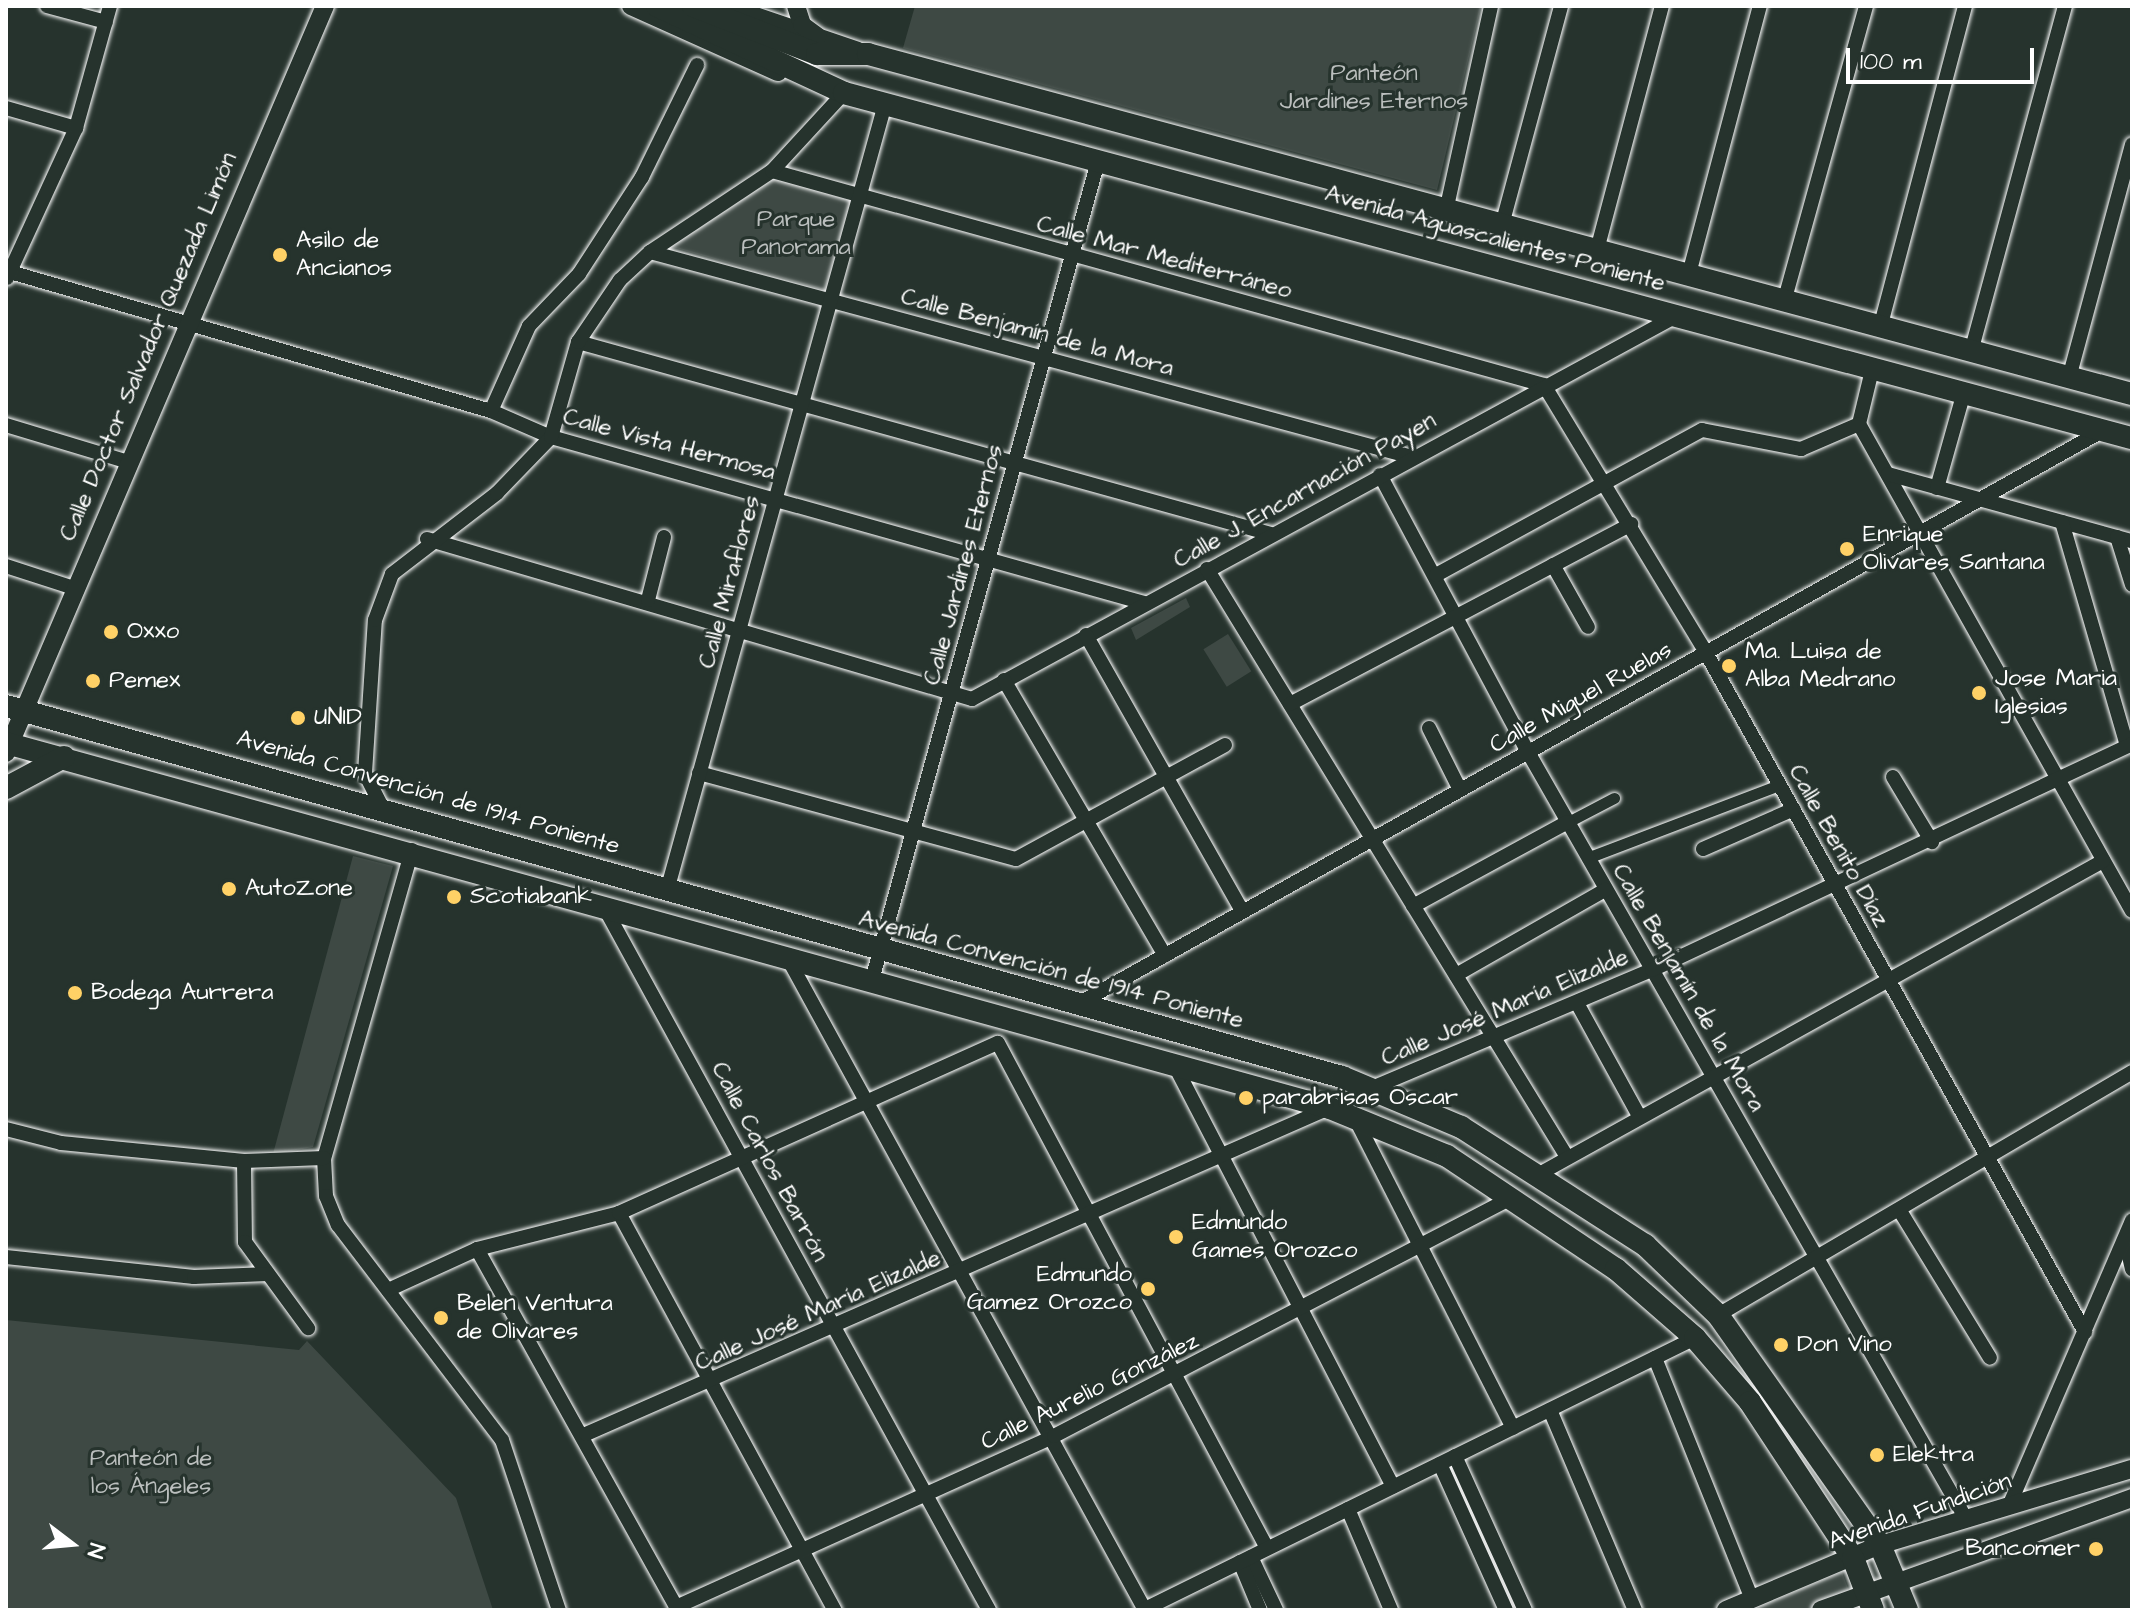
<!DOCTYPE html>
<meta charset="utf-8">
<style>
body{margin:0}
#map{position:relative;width:2138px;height:1616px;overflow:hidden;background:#26332d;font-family:"Architects Daughter",sans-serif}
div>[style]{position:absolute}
.green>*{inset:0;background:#3e4944;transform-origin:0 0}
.roads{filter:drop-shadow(0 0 2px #fff) drop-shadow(0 0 2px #fff)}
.pedestrian>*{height:11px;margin:-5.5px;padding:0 5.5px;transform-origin:5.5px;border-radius:5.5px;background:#26332d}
.minor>*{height:14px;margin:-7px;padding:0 7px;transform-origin:7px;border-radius:7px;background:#26332d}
.tertiary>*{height:18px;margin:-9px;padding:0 9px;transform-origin:9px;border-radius:9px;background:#26332d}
.primary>*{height:22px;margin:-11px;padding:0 11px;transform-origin:11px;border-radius:11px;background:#26332d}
.dots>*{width:22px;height:22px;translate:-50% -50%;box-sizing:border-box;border:4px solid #26332d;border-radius:50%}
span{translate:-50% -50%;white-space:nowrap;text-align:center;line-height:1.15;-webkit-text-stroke:6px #26332d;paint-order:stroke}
.park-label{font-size:24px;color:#bbbfbe}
.street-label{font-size:24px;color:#fff}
.poi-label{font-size:24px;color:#fff}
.left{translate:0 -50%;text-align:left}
.right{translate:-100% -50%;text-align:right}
.frame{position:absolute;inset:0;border:8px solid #fff;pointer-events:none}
.north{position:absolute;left:32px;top:1504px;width:80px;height:80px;-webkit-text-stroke:6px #26332d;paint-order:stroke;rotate:106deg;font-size:22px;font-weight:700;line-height:32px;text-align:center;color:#fff}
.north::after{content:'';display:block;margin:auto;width:28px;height:36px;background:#fff;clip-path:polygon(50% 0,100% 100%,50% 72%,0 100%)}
.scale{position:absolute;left:1846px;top:48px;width:188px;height:36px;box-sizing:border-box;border:4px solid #fff;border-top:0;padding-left:10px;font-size:24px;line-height:28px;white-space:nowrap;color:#fff;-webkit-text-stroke:6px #26332d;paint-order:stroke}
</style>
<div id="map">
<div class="green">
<div style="clip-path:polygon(915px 6px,1481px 6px,1437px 190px,903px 48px)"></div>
<div style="clip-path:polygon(773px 178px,855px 202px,828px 291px,669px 246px)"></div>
<div style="clip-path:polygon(1186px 598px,1190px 607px,1136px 640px,1131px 628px)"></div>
<div style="left:1228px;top:634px;width:44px;height:29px;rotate:58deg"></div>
<div style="clip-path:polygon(353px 856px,393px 866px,313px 1147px,273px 1154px)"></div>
<div style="clip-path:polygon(6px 1320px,299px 1350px,307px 1341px,456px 1498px,493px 1610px,6px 1610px)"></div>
<div style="clip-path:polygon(1842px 1572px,1850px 1594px,1815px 1610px,1752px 1610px)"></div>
</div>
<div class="roads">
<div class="pedestrian">
<div style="left:1568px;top:822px;width:52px;rotate:-27.6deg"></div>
<div style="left:1587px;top:858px;width:205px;rotate:-20.8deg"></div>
</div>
<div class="minor">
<div style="left:47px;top:6px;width:61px;rotate:15.2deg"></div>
<div style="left:6px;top:108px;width:73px;rotate:15.9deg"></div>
<div style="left:772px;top:171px;width:801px;rotate:15.49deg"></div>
<div style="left:1544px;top:385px;width:313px;rotate:58.8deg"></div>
<div style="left:1706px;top:653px;width:778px;rotate:60.83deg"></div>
<div style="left:1446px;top:211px;width:210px;rotate:-77.6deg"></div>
<div style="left:1502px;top:225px;width:227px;rotate:-74.9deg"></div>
<div style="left:1597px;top:250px;width:253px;rotate:-75.1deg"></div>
<div style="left:650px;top:252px;width:789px;rotate:15.06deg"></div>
<div style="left:10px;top:272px;width:501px;rotate:16.12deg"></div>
<div style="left:491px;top:411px;width:65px;rotate:23.4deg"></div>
<div style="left:551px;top:437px;width:616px;rotate:15.64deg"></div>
<div style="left:1689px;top:274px;width:277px;rotate:-75.2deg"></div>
<div style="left:7px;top:278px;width:165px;rotate:-65.3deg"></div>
<div style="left:76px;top:128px;width:127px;rotate:-74.4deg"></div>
<div style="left:1784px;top:302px;width:307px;rotate:-74.5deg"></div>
<div style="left:1880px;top:328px;width:333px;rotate:-75.2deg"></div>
<div style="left:578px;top:342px;width:719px;rotate:15.49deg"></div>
<div style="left:1971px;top:352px;width:359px;rotate:-74.8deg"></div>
<div style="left:1873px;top:366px;width:60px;rotate:103.6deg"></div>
<div style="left:1859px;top:424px;width:558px;rotate:60.73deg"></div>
<div style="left:2069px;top:378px;width:242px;rotate:-74.9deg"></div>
<div style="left:491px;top:411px;width:93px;rotate:-65.9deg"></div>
<div style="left:529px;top:326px;width:72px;rotate:-46.1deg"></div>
<div style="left:579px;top:274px;width:116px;rotate:-57deg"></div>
<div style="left:642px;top:177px;width:125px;rotate:-63.8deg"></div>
<div style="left:6px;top:425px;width:124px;rotate:16.8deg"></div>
<div style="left:1888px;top:474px;width:253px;rotate:15.4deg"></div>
<div style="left:1380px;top:475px;width:314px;rotate:61.9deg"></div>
<div style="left:1528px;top:752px;width:883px;rotate:60.27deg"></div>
<div style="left:1937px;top:488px;width:100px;rotate:-74.3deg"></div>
<div style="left:2062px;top:522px;width:233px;rotate:73.8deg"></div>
<div style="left:2117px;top:537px;width:50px;rotate:72.6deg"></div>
<div style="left:427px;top:539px;width:568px;rotate:16.36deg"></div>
<div style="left:972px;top:699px;width:804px;rotate:-28.54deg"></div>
<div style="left:1553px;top:565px;width:71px;rotate:60.6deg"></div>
<div style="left:6px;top:566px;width:71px;rotate:17.9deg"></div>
<div style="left:1207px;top:569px;width:689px;rotate:58.52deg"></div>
<div style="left:1436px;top:575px;width:303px;rotate:-28.6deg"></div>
<div style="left:1702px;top:430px;width:101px;rotate:10.9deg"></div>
<div style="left:1801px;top:449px;width:63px;rotate:-23.3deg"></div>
<div style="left:648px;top:600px;width:65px;rotate:-75.7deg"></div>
<div style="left:1086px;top:635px;width:318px;rotate:60.5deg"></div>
<div style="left:1004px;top:680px;width:319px;rotate:59.7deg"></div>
<div style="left:1290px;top:704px;width:386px;rotate:-27.8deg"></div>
<div style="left:1429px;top:728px;width:69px;rotate:63.4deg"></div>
<div style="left:699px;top:773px;width:328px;rotate:15.2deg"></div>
<div style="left:1016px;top:859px;width:238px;rotate:-28.6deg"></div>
<div style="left:1893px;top:777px;width:76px;rotate:59deg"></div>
<div style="left:381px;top:805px;width:36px;rotate:-117deg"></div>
<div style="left:365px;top:773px;width:153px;rotate:-86.3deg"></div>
<div style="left:375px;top:620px;width:49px;rotate:-69.7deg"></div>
<div style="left:392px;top:574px;width:133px;rotate:-37.6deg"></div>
<div style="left:497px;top:493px;width:78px;rotate:-46deg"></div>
<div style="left:551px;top:437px;width:99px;rotate:-74.1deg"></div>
<div style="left:578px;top:342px;width:75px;rotate:-55.9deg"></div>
<div style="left:620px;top:280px;width:41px;rotate:-43deg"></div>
<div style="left:650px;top:252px;width:146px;rotate:-33.6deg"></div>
<div style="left:772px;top:171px;width:106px;rotate:-47.3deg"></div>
<div style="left:1703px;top:849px;width:99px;rotate:-23.7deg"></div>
<div style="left:412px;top:850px;width:320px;rotate:105.9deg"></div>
<div style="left:324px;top:1158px;width:38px;rotate:87deg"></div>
<div style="left:326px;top:1196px;width:31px;rotate:68deg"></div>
<div style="left:338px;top:1225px;width:270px;rotate:52.7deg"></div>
<div style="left:502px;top:1440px;width:179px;rotate:71.5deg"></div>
<div style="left:668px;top:887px;width:813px;rotate:-74.51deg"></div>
<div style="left:603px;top:905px;width:804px;rotate:61.3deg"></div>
<div style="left:1413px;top:906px;width:176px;rotate:-28.5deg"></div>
<div style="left:786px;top:955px;width:747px;rotate:61.27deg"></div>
<div style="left:1456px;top:975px;width:172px;rotate:-29.7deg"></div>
<div style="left:872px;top:980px;width:850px;rotate:-74.57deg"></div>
<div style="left:1577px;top:1003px;width:129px;rotate:61.2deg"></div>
<div style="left:1078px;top:1004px;width:1176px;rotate:-29.23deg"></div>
<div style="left:998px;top:1043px;width:572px;rotate:61.96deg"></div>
<div style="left:1174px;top:1064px;width:476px;rotate:62.6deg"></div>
<div style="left:1372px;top:1088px;width:304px;rotate:-22.9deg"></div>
<div style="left:1652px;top:970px;width:531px;rotate:-25.21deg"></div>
<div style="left:1354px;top:1116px;width:350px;rotate:63deg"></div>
<div style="left:6px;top:1129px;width:57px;rotate:14.3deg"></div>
<div style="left:61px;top:1143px;width:184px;rotate:5.6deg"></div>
<div style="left:244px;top:1161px;width:80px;rotate:-2.1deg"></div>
<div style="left:244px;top:1161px;width:81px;rotate:89.3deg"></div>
<div style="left:245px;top:1242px;width:107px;rotate:53.8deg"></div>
<div style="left:1541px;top:1173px;width:643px;rotate:-29.04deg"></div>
<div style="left:1900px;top:1211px;width:172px;rotate:58.5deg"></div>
<div style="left:619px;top:1213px;width:452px;rotate:61.5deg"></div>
<div style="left:2125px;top:1239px;width:31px;rotate:77deg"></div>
<div style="left:477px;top:1249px;width:413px;rotate:60.9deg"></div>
<div style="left:6px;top:1257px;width:189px;rotate:6.1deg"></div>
<div style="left:194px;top:1277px;width:74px;rotate:-2.3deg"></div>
<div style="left:388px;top:1290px;width:98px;rotate:-24.7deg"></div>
<div style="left:477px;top:1249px;width:146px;rotate:-14.2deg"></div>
<div style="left:619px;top:1213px;width:415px;rotate:-24.2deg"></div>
<div style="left:1718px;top:1315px;width:480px;rotate:-30.4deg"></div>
<div style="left:1655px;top:1358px;width:260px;rotate:68.1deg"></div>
<div style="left:1550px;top:1410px;width:217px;rotate:67deg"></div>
<div style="left:586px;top:1434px;width:811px;rotate:-23.69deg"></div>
<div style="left:1455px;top:1456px;width:169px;rotate:65.6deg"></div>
<div style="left:1440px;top:1464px;width:160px;rotate:65.7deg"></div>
<div style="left:2009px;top:1506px;width:311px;rotate:-66.7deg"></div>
<div style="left:1348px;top:1509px;width:110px;rotate:66.9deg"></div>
<div style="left:1251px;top:1557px;width:59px;rotate:64.7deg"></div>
<div style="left:1240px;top:1562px;width:52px;rotate:67.4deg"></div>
<div style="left:676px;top:1607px;width:415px;rotate:-24.3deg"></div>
<div style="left:1054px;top:1436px;width:517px;rotate:-27.51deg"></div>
<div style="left:1143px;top:1610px;width:615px;rotate:-26.23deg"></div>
</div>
<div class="tertiary">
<div style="left:631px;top:6px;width:161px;rotate:24.2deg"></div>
<div style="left:726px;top:6px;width:139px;rotate:18.8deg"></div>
<div style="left:796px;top:6px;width:20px;rotate:72deg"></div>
<div style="left:802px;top:25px;width:19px;rotate:36deg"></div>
<div style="left:6px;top:753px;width:812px;rotate:-66.88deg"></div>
<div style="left:1726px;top:1610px;width:167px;rotate:-22.9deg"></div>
<div style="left:1880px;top:1545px;width:263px;rotate:-16.8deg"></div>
<div style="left:1821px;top:1610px;width:331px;rotate:-19.8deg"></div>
</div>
<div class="primary">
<div style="left:657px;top:6px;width:206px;rotate:24.9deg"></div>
<div style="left:844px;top:93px;width:1333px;rotate:15deg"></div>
<div style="left:693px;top:6px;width:133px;rotate:21.2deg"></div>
<div style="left:817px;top:54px;width:51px"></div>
<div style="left:868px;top:54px;width:1309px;rotate:15.06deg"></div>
<div style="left:6px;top:706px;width:1387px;rotate:15.52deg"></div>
<div style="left:1342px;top:1077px;width:129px;rotate:22.8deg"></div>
<div style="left:1461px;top:1127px;width:219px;rotate:32.7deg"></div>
<div style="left:1645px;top:1245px;width:101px;rotate:43.8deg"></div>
<div style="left:1718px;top:1315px;width:281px;rotate:54.8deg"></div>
<div style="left:1880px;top:1545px;width:70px;rotate:67.4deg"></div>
<div style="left:6px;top:743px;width:1373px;rotate:15.41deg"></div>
<div style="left:1330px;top:1108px;width:126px;rotate:22.3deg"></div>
<div style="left:1447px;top:1156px;width:203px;rotate:33.8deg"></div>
<div style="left:1616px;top:1269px;width:105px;rotate:41.1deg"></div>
<div style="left:1695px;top:1338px;width:84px;rotate:49.3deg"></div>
<div style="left:1750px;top:1402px;width:187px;rotate:56.6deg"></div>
<div style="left:1853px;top:1558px;width:56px;rotate:69deg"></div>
<div style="left:6px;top:788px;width:66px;rotate:-28.1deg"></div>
</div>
</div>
<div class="dots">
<div style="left:280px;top:255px;background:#ffd166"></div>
<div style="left:1847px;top:549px;background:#ffd166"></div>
<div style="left:111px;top:632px;background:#ffd166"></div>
<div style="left:1729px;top:666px;background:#ffd166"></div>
<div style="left:93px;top:681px;background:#ffd166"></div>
<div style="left:1979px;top:693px;background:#ffd166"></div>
<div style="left:298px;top:718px;background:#ffd166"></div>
<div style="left:229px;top:889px;background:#ffd166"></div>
<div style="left:454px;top:897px;background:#ffd166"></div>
<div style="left:75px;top:993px;background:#ffd166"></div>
<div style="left:1246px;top:1098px;background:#ffd166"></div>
<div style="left:1176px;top:1237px;background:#ffd166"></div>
<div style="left:1148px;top:1289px;background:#ffd166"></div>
<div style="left:441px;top:1318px;background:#ffd166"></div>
<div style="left:1781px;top:1345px;background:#ffd166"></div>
<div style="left:1877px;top:1455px;background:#ffd166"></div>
<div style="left:2096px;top:1549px;background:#ffd166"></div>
</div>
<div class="park-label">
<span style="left:1374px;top:88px">Panteón<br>Jardines Eternos</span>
<span style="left:796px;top:234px">Parque<br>Panorama</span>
<span style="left:151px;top:1473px">Panteón de<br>los Ángeles</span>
</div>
<div class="street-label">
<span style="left:1495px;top:239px;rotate:15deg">Avenida Aguascalientes Poniente</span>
<span style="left:1164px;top:258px;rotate:15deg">Calle Mar Mediterráneo</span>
<span style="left:1037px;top:333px;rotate:15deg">Calle Benjamín de la Mora</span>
<span style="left:149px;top:347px;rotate:-67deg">Calle Doctor Salvador Quezada Limón</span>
<span style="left:669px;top:445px;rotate:15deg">Calle Vista Hermosa</span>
<span style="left:1305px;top:491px;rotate:-29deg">Calle J. Encarnación Payen</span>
<span style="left:964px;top:565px;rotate:-75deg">Calle Jardines Eternos</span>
<span style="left:730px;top:582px;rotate:-75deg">Calle Miraflores</span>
<span style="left:1581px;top:698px;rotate:-29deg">Calle Miguel Ruelas</span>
<span style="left:428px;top:793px;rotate:16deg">Avenida Convención de 1914 Poniente</span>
<span style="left:1838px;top:846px;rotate:61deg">Calle Benito Díaz</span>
<span style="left:1051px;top:970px;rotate:15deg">Avenida Convención de 1914 Poniente</span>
<span style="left:1688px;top:988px;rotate:60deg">Calle Benjamín de la Mora</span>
<span style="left:1505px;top:1008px;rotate:-23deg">Calle José María Elizalde</span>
<span style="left:769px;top:1162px;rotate:62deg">Calle Carlos Barrón</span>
<span style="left:818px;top:1311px;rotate:-24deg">Calle José María Elizalde</span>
<span style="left:1090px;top:1392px;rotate:-26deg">Calle Aurelio González</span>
<span style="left:1920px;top:1512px;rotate:-19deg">Avenida Fundición</span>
</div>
<div class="poi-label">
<span class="left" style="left:296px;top:255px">Asilo de<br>Ancianos</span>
<span class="left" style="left:1863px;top:549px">Enrique<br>Olivares Santana</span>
<span class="left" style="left:127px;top:632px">Oxxo</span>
<span class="left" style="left:1745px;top:666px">Ma. Luisa de<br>Alba Medrano</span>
<span class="left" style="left:1995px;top:693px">Jose Maria<br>Iglesias</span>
<span class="left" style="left:109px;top:681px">Pemex</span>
<span class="left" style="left:314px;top:718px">UNID</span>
<span class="left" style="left:245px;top:889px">AutoZone</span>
<span class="left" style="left:470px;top:897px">Scotiabank</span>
<span class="left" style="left:91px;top:993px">Bodega Aurrera</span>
<span class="left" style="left:1262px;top:1098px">parabrisas Oscar</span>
<span class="left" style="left:1192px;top:1237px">Edmundo<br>Games Orozco</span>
<span class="right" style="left:1132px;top:1289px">Edmundo<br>Gamez Orozco</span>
<span class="left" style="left:457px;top:1318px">Belen Ventura<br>de Olivares</span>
<span class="left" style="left:1797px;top:1345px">Don Vino</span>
<span class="left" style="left:1893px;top:1455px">Elektra</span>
<span class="right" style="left:2080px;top:1549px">Bancomer</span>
</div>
<div class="frame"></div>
<div class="north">N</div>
<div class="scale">100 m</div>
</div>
